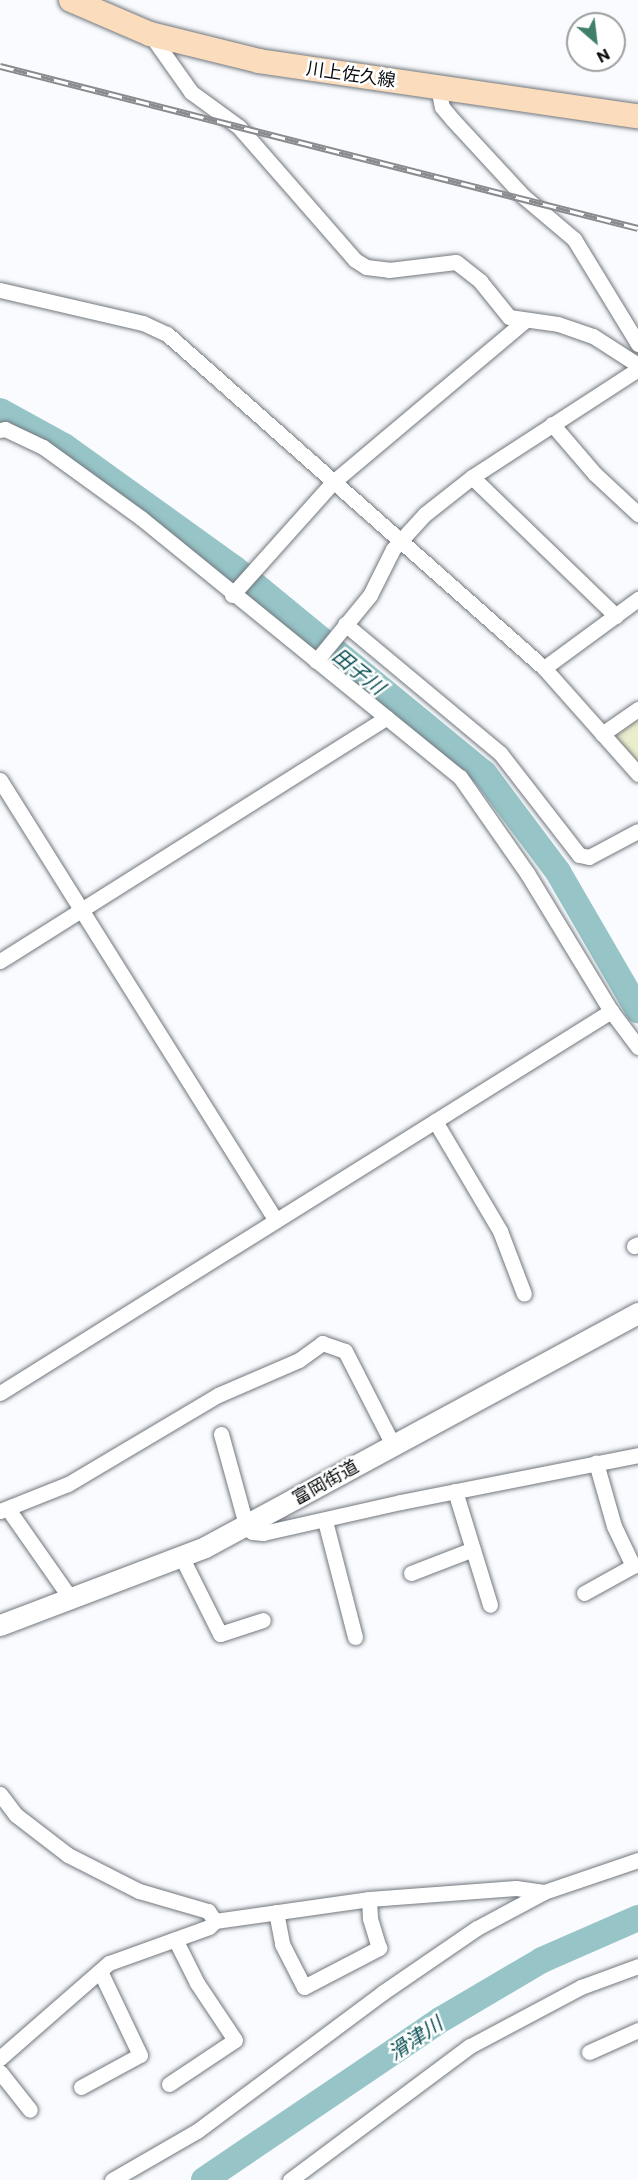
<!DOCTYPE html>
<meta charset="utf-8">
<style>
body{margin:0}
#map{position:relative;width:638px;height:2180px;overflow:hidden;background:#f9fbfe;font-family:Commissioner,"Noto Sans JP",sans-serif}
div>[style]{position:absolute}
.green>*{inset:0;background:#ebeecd}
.river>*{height:26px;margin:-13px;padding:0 13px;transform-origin:13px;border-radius:13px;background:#96c4c7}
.roads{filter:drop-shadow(0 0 2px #71777d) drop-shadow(0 0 2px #71777d)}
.street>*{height:15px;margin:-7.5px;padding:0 7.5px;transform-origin:7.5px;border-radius:7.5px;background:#fff}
.secondary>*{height:21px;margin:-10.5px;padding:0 10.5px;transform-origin:10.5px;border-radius:10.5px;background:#fff}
.primary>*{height:24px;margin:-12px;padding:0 12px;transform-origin:12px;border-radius:12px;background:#fbddbd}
.rail>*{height:7px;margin-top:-3.5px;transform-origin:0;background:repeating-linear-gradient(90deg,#fff 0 14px,#898b8e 0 28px);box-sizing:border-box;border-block:2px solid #898b8e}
span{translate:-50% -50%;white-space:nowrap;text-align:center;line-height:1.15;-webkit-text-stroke:5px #fff;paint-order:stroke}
.street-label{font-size:18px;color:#0a0c0e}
.water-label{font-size:20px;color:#054c50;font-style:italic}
.north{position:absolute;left:566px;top:12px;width:60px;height:60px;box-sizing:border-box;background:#fff;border:2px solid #9d9e9f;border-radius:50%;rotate:152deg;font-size:16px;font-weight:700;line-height:24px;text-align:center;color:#0a0c0e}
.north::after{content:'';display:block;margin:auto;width:21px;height:27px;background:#3f7f6c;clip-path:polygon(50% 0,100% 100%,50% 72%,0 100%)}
</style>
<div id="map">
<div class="green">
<div style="clip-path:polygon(638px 717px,638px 765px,617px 741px,618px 733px)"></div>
</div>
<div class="river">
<div style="left:0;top:411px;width:73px;rotate:28.7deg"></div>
<div style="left:64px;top:446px;width:209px;rotate:35.7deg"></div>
<div style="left:234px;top:568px;width:323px;rotate:39.4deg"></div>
<div style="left:484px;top:773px;width:124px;rotate:53.2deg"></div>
<div style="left:558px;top:872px;width:160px;rotate:59.9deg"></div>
<div style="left:204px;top:2180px;width:287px;rotate:-34.1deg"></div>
<div style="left:442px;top:2019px;width:116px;rotate:-30.5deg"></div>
<div style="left:542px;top:1960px;width:105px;rotate:-23.6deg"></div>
</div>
<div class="roads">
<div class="street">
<div style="left:150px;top:34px;width:71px;rotate:54.7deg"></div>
<div style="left:191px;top:92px;width:59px;rotate:36.1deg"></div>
<div style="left:239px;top:127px;width:176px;rotate:48.9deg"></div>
<div style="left:355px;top:260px;width:13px;rotate:32deg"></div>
<div style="left:366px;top:267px;width:23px;rotate:7deg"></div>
<div style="left:389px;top:270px;width:67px;rotate:-6.8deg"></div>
<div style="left:456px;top:262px;width:31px;rotate:38deg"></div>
<div style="left:480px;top:281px;width:46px;rotate:51.1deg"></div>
<div style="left:509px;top:317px;width:49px;rotate:8.1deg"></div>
<div style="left:558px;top:324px;width:37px;rotate:19deg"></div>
<div style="left:593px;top:336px;width:54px;rotate:32.8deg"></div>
<div style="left:438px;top:87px;width:20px;rotate:79deg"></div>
<div style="left:442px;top:107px;width:16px;rotate:50deg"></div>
<div style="left:452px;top:119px;width:105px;rotate:47.3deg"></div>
<div style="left:523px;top:196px;width:67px;rotate:40.1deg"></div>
<div style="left:574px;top:239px;width:123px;rotate:58.6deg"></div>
<div style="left:0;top:290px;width:147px;rotate:13deg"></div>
<div style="left:143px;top:323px;width:26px;rotate:25deg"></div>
<div style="left:167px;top:334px;width:504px;rotate:41.54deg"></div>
<div style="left:544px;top:668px;width:142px;rotate:48.4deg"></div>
<div style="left:552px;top:424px;width:66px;rotate:49.3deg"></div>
<div style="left:595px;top:474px;width:59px;rotate:42.9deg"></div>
<div style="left:0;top:430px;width:5px;rotate:-11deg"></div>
<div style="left:5px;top:429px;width:42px;rotate:25.3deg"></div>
<div style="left:43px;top:447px;width:121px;rotate:35.9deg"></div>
<div style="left:141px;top:518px;width:411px;rotate:39.1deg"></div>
<div style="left:460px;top:777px;width:117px;rotate:55.1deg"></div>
<div style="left:527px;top:873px;width:162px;rotate:58.7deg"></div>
<div style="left:611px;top:1011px;width:45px;rotate:53.1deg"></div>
<div style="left:472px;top:477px;width:200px;rotate:44deg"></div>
<div style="left:232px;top:595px;width:150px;rotate:-48.2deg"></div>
<div style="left:332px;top:483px;width:250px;rotate:-40.1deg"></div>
<div style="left:345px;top:624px;width:202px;rotate:39.8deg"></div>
<div style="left:500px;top:753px;width:129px;rotate:52.2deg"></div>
<div style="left:579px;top:855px;width:10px;rotate:11deg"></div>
<div style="left:589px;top:857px;width:55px;rotate:-28deg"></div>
<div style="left:316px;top:661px;width:85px;rotate:-50.7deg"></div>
<div style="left:370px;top:595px;width:51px;rotate:-63.4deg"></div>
<div style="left:393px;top:549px;width:47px;rotate:-47.6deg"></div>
<div style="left:425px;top:514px;width:60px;rotate:-38.2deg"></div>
<div style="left:472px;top:477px;width:198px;rotate:-33deg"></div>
<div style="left:544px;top:668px;width:117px;rotate:-36.3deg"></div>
<div style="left:602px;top:734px;width:44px;rotate:-34.8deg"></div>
<div style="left:0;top:780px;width:518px;rotate:57.94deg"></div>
<div style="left:0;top:961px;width:457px;rotate:-32.2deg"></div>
<div style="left:435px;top:1121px;width:128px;rotate:59.4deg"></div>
<div style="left:500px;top:1231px;width:67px;rotate:69.1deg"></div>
<div style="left:634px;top:1246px;width:4px;rotate:-27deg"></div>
<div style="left:0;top:1393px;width:721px;rotate:-32.01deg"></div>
<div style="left:221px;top:1434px;width:94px;rotate:74.6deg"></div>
<div style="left:246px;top:1525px;width:9px;rotate:49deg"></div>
<div style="left:252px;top:1532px;width:11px;rotate:5deg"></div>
<div style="left:263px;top:1533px;width:141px;rotate:-12.7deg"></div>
<div style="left:401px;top:1502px;width:242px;rotate:-11.2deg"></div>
<div style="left:455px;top:1491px;width:119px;rotate:72.9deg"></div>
<div style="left:8px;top:1509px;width:110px;rotate:55deg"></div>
<div style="left:0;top:1511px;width:73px;rotate:-21.7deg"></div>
<div style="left:68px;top:1484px;width:174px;rotate:-30.7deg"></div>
<div style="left:218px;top:1395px;width:88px;rotate:-23.4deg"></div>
<div style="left:299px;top:1360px;width:29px;rotate:-36deg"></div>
<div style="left:322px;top:1343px;width:24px;rotate:19deg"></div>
<div style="left:345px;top:1351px;width:106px;rotate:62.9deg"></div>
<div style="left:325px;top:1521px;width:120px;rotate:75.5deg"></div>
<div style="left:182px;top:1558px;width:85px;rotate:63.4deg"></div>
<div style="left:220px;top:1634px;width:45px;rotate:-18deg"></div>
<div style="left:411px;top:1573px;width:66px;rotate:-21.2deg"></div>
<div style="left:584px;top:1593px;width:56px;rotate:-28.9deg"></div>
<div style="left:633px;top:1566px;width:44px;rotate:-115.4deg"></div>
<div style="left:614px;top:1526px;width:66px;rotate:-105.9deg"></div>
<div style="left:0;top:1794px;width:26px;rotate:53deg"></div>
<div style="left:16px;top:1815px;width:66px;rotate:37.6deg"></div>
<div style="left:68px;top:1855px;width:80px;rotate:26.9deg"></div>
<div style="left:139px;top:1891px;width:72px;rotate:16.2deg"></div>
<div style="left:208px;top:1911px;width:12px;rotate:55deg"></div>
<div style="left:276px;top:1912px;width:33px;rotate:79deg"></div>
<div style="left:282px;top:1944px;width:48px;rotate:62.9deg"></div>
<div style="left:304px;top:1987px;width:85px;rotate:-27.5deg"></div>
<div style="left:379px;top:1948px;width:31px;rotate:-107deg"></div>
<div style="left:370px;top:1918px;width:19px;rotate:-93deg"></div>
<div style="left:589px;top:2052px;width:54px;rotate:-24.2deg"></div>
<div style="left:0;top:2058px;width:145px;rotate:-41.1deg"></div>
<div style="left:109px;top:1963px;width:106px;rotate:-19.8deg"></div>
<div style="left:209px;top:1927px;width:8px;rotate:-45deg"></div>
<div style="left:215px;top:1921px;width:156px;rotate:-8.1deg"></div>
<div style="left:369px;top:1899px;width:147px;rotate:-4.3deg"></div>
<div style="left:516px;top:1888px;width:28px;rotate:8deg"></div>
<div style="left:0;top:2072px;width:48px;rotate:51.7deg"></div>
<div style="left:169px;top:2084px;width:79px;rotate:-33.7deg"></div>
<div style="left:235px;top:2040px;width:69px;rotate:-123.7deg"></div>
<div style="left:197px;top:1983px;width:49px;rotate:-116.6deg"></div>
<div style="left:81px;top:2087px;width:67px;rotate:-28.5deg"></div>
<div style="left:140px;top:2055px;width:93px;rotate:-115.5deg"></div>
<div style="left:112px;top:2180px;width:98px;rotate:-30deg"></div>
<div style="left:197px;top:2131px;width:231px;rotate:-36.7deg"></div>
<div style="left:382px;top:1993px;width:115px;rotate:-34.4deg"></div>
<div style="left:477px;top:1928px;width:76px;rotate:-28.2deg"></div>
<div style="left:544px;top:1892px;width:99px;rotate:-18.8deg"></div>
<div style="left:290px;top:2180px;width:224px;rotate:-36.7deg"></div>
<div style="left:470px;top:2046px;width:126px;rotate:-28deg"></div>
<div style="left:581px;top:1987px;width:61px;rotate:-20.2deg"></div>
</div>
<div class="secondary">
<div style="left:0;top:1625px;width:219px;rotate:-20.8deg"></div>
<div style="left:205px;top:1547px;width:492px;rotate:-28.4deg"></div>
</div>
<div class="primary">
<div style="left:71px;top:0;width:86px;rotate:23.3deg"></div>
<div style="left:150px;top:34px;width:112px;rotate:13.9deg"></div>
<div style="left:259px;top:61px;width:383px;rotate:8.3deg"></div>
</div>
</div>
<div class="rail">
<div style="left:0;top:66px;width:658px;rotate:14.25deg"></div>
</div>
<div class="street-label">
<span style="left:351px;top:74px;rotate:8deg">川上佐久線</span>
<span style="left:325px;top:1482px;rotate:-29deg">富岡街道</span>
</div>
<div class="water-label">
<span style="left:359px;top:671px;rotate:39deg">田子川</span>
<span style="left:415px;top:2038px;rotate:-34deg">滑津川</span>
</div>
<div class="north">N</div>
</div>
